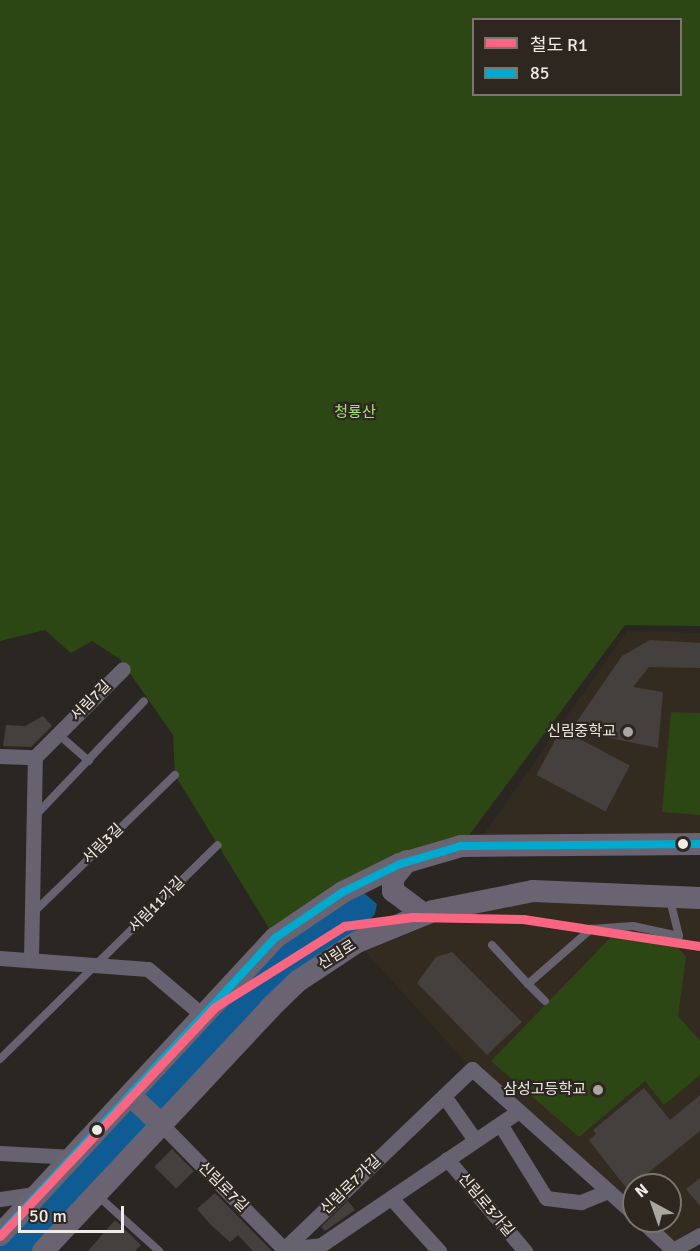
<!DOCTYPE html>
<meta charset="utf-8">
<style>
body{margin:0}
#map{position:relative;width:700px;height:1251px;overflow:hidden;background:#2a2723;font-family:Signika,"Noto Sans KR",sans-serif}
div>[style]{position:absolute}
.built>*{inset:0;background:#342b20}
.green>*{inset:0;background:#2d4714}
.water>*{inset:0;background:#0f5c94}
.building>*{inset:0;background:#44403e;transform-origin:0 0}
.service>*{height:8px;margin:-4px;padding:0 4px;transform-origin:4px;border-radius:4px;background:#666270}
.minor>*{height:15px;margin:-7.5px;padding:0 7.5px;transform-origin:7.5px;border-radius:7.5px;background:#666270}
.secondary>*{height:22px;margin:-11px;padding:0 11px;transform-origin:11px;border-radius:11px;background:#696372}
.bus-1>*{height:8px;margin:-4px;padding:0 4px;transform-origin:4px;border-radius:4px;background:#00a9ce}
.rail-1>*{height:9px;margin:-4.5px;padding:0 4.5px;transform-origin:4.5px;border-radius:4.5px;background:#fa6682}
.dots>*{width:16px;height:16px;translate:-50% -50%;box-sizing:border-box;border:3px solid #2d2720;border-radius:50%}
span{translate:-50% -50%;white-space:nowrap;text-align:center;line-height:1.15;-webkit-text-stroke:4.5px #2d2720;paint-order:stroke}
.park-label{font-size:15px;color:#a5e479}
.street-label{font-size:15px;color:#efebe6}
.poi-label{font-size:15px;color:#efebe6}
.right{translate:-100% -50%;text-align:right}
.legend{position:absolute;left:472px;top:18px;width:210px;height:78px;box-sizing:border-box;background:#2d2720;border:2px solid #7b756f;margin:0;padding:8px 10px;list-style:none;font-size:18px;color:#efebe6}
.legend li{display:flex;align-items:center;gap:12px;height:30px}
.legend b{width:30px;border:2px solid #7b756f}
.north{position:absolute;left:622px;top:1173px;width:60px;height:60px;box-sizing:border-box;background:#2d2720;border:2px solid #7b756f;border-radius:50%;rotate:320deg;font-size:16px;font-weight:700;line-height:24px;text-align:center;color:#efebe6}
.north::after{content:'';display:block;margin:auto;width:21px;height:27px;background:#aaa6a2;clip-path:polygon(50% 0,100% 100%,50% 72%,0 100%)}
.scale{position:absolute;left:18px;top:1206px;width:106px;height:27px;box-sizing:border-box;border:3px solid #efebe6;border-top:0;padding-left:8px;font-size:18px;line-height:21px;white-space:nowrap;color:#efebe6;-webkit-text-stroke:4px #2d2720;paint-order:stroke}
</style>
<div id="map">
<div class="built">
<div style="clip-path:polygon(627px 631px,700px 633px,700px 833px,484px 834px)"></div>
<div style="clip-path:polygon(700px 898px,700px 1235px,673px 1249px,642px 1221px,670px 1221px,670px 1185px,634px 1185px,634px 1214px,472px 1069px,357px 942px,483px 899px)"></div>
</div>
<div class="green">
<div style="clip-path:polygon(evenodd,0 0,700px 0,700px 626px,625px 625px,461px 846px,431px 853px,275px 938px,175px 775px,173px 735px,120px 659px,92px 641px,71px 653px,45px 630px,0 641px,0 0,474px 20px,680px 20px,680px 94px,474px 94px,474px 20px)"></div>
<div style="clip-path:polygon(671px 712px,700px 713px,700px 815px,662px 812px)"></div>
<div style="clip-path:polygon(613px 935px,670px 938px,686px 957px,678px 1016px,700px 1041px,700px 1075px,664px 1105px,645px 1081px,579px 1137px,491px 1061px)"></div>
</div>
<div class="water">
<div style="clip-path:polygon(364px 893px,377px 904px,375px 914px,36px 1251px,0 1251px,0 1242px,296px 929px)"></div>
</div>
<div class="building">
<div style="clip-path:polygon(650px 640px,700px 643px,700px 668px,649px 667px,633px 687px,663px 692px,658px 748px,571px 730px,622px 656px)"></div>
<div style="clip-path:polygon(43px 716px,52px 726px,31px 747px,3px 746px,6px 725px,25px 726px)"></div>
<div style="left:561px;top:729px;width:78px;height:52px;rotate:28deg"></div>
<div style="clip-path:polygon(452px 952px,522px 1022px,487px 1055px,417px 983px,436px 957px)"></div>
<div style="clip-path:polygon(644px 1088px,670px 1120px,700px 1095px,700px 1131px,643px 1177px,650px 1185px,634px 1185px,634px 1198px,589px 1140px,596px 1134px,593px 1130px)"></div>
<div style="left:172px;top:1149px;width:31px;height:25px;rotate:45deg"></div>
<div style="clip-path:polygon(700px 1178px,700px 1206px,686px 1189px)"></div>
<div style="clip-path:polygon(215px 1193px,272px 1251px,253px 1251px,238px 1235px,230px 1242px,211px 1225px,197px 1209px)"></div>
<div style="clip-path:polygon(348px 1201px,355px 1210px,325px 1231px,321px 1227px)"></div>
<div style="clip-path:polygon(115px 1220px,141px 1245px,135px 1251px,88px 1251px)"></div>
</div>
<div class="service">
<div style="left:58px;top:734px;width:41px;rotate:41.1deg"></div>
<div style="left:35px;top:816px;width:158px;rotate:-46.5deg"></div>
<div style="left:33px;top:913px;width:198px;rotate:-44.2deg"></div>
<div style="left:492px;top:945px;width:53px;rotate:47.3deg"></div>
<div style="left:528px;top:984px;width:84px;rotate:-41.1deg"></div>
<div style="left:591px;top:929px;width:42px;rotate:-4.1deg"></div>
<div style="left:633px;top:926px;width:47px;rotate:12.3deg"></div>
<div style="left:679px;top:936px;width:37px;rotate:-104deg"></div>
<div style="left:528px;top:984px;width:24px;rotate:45deg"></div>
<div style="left:0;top:1059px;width:305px;rotate:-44.5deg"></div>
<div style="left:97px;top:1195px;width:84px;rotate:42.1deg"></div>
</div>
<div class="minor">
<div style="left:0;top:756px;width:35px;rotate:2deg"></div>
<div style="left:35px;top:757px;width:124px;rotate:-45deg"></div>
<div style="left:0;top:958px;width:148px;rotate:4.3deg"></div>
<div style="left:148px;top:969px;width:70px;rotate:40.3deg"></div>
<div style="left:31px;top:960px;width:203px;rotate:-88.9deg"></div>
<div style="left:444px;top:1096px;width:54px;rotate:54.8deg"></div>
<div style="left:161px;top:1124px;width:178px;rotate:45.5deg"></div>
<div style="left:500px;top:1124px;width:87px;rotate:58.1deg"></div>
<div style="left:546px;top:1198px;width:35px;rotate:7deg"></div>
<div style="left:581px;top:1202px;width:29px;rotate:-22deg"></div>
<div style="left:0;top:1153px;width:73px;rotate:3.1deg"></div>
<div style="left:447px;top:1159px;width:121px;rotate:49.7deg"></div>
<div style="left:391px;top:1198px;width:72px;rotate:47.8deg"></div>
<div style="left:0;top:1199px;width:40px;rotate:-8.5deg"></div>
<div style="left:642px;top:1221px;width:44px;rotate:43.2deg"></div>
<div style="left:284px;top:1249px;width:37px;rotate:-6deg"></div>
<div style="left:321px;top:1245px;width:239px;rotate:-34.1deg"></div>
<div style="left:282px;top:1251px;width:263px;rotate:-43.8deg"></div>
<div style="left:472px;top:1069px;width:217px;rotate:41.8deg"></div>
<div style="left:671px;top:1251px;width:33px;rotate:-29deg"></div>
</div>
<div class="secondary">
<div style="left:407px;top:861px;width:22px;rotate:129deg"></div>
<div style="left:393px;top:878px;width:13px;rotate:90deg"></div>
<div style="left:393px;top:891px;width:39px;rotate:37deg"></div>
<div style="left:130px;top:1095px;width:42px;rotate:43.1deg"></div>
<div style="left:0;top:1235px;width:405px;rotate:-47.2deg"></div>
<div style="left:275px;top:938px;width:82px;rotate:-34.1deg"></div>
<div style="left:343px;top:892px;width:64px;rotate:-26.2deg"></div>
<div style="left:400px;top:864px;width:64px;rotate:-16.4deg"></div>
<div style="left:461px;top:846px;width:239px;rotate:-0.5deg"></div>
<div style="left:43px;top:1251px;width:333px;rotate:-46.9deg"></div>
<div style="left:270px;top:1008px;width:39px;rotate:-44deg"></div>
<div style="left:298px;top:981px;width:71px;rotate:-33.5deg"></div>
<div style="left:357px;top:942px;width:82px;rotate:-22.2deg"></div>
<div style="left:433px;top:911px;width:102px;rotate:-11.3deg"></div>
<div style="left:533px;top:891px;width:167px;rotate:2.4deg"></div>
</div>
<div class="bus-1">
<div style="left:0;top:1235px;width:405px;rotate:-47.2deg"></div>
<div style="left:275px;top:938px;width:82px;rotate:-34.1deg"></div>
<div style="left:343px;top:892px;width:64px;rotate:-26.2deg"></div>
<div style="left:400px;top:864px;width:64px;rotate:-16.4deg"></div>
<div style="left:461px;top:846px;width:239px;rotate:-0.5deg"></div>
</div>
<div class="rail-1">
<div style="left:0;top:1236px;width:314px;rotate:-46.8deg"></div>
<div style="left:215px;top:1007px;width:152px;rotate:-32.1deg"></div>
<div style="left:344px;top:926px;width:69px;rotate:-7.5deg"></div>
<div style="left:412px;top:917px;width:111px;rotate:1deg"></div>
<div style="left:523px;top:919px;width:179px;rotate:8.7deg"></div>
</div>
<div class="dots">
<div style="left:628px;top:732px;background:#aaa6a2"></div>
<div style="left:683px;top:844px;background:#efebe6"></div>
<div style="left:598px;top:1090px;background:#aaa6a2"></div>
<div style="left:97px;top:1130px;background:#efebe6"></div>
</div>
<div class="park-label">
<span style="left:355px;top:413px">청룡산</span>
</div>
<div class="street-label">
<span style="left:91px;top:701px;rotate:-45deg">서림7길</span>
<span style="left:103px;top:844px;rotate:-44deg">서림3길</span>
<span style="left:157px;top:905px;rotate:-45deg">서림11가길</span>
<span style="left:337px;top:955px;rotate:-32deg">신림로</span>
<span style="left:351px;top:1185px;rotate:-44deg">신림로7가길</span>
<span style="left:223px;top:1187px;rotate:45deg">신림로7길</span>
<span style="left:486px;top:1205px;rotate:50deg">신림로3가길</span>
</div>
<div class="poi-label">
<span class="right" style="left:616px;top:732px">신림중학교</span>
<span class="right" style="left:586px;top:1090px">삼성고등학교</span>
</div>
<ul class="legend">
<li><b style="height:8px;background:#fa6682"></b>철도 R1</li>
<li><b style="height:8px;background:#00a9ce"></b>85</li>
</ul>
<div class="north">N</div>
<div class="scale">50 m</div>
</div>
